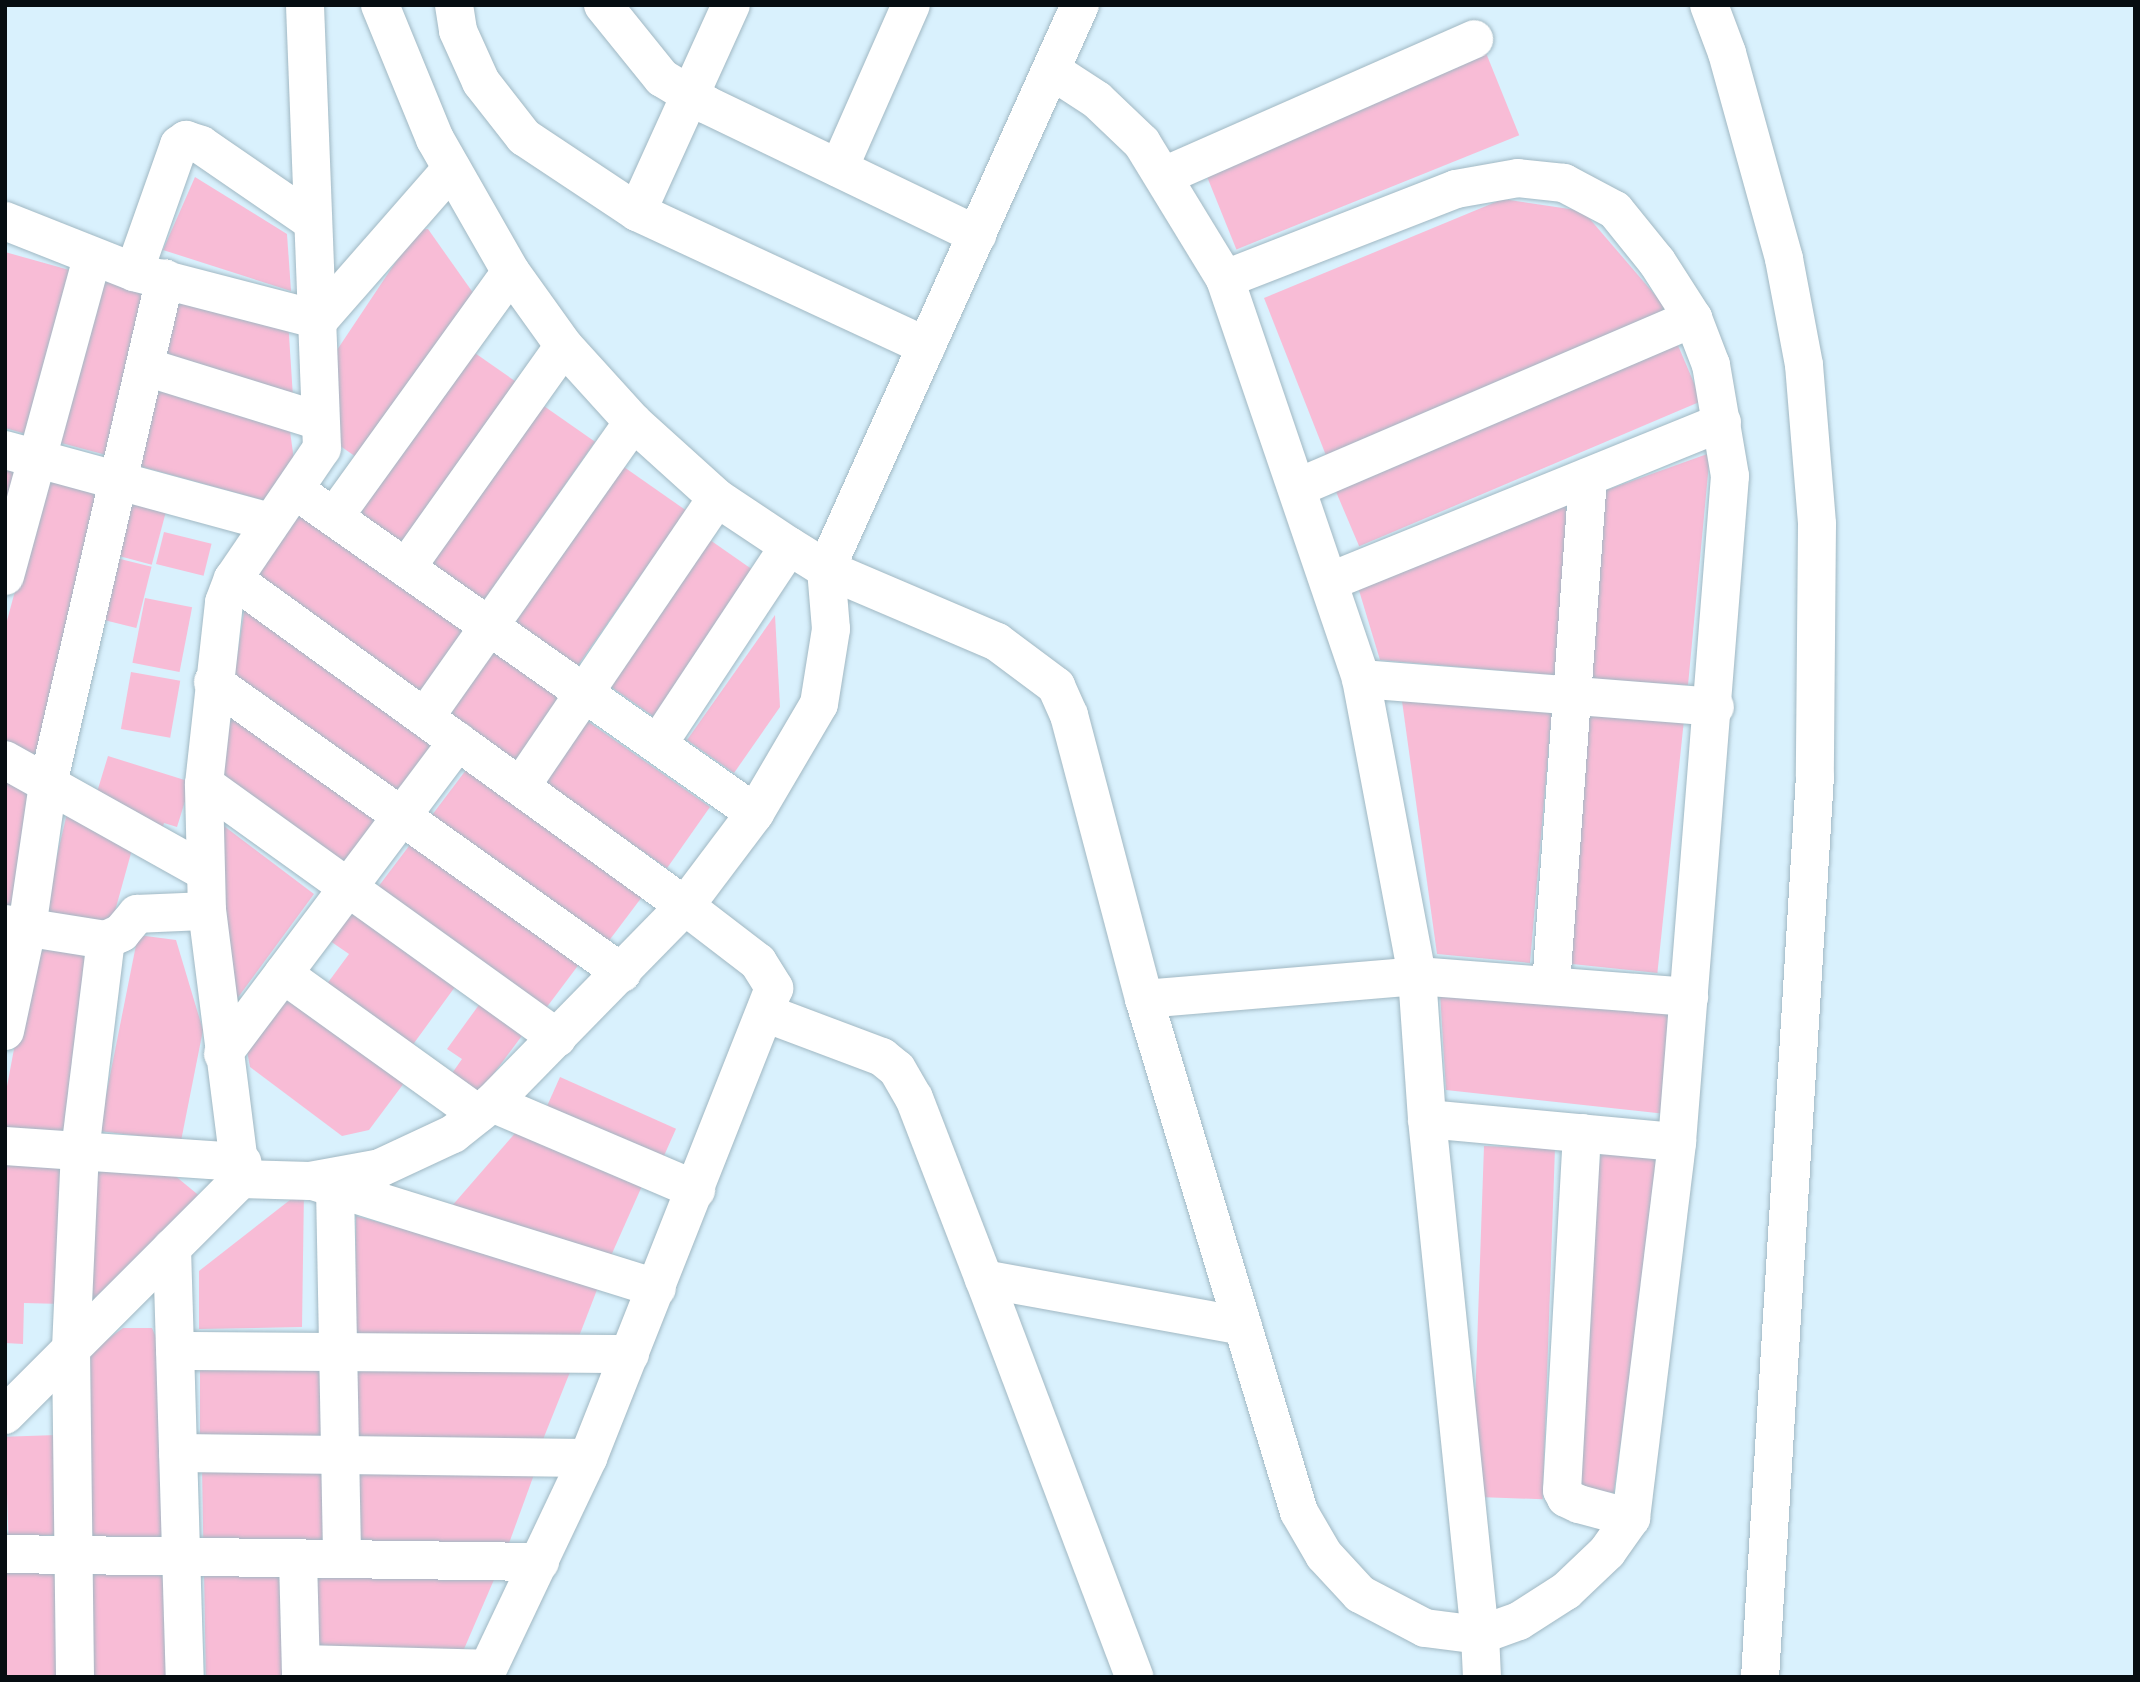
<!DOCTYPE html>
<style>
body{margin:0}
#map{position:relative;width:2140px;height:1682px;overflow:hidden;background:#d9f1fd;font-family:"DejaVu Sans",sans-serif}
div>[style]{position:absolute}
.building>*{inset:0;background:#f8bcd6;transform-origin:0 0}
.roads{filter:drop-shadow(0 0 2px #a1b8c3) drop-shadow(0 0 2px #a1b8c3)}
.minor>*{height:38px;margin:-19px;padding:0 19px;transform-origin:19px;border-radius:19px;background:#fff}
.major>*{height:38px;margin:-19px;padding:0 19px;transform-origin:19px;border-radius:19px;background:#fff}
span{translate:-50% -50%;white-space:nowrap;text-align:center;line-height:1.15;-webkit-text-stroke:5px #f6fbfd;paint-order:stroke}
.frame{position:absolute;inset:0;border:7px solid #060d11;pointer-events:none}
</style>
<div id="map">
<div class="building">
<div style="left:1484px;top:48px;width:94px;height:305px;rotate:68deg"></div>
<div style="clip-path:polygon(195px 177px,287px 234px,291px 291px,163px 250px)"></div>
<div style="clip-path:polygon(1503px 199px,1583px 211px,1668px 310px,1329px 463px,1264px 298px)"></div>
<div style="clip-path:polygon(428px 229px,476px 297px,359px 459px,336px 443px,333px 356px,417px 230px)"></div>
<div style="clip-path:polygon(5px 252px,73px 271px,26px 434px,5px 428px)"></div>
<div style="left:95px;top:276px;width:63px;height:170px;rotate:15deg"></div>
<div style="clip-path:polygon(172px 282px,288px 319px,293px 398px,156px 358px)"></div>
<div style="left:1677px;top:343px;width:63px;height:372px;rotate:67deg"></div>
<div style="left:472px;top:351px;width:55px;height:198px;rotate:35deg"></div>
<div style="clip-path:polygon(150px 385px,289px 424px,294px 460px,270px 502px,132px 464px)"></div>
<div style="left:541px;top:404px;width:66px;height:194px;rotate:35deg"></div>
<div style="clip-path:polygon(1710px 453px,1688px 685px,1589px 679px,1604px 491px)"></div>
<div style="clip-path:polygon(5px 462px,23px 466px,5px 527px)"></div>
<div style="left:624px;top:467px;width:76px;height:189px;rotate:35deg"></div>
<div style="clip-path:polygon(47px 473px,105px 487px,40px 760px,5px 742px,5px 628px)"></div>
<div style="left:120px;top:490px;width:50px;height:64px;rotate:15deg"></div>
<div style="clip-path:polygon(1566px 504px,1564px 676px,1380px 660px,1358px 587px)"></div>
<div style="left:299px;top:510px;width:205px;height:78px;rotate:36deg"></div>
<div style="left:164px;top:532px;width:49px;height:33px;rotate:14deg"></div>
<div style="left:710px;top:540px;width:56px;height:177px;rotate:35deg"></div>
<div style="left:104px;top:555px;width:49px;height:63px;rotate:14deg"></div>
<div style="left:145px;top:598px;width:48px;height:66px;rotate:11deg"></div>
<div style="clip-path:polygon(246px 600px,438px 741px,399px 796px,234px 677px)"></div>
<div style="clip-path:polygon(775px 615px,780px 707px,734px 773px,687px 740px)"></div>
<div style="left:492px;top:646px;width:91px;height:82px;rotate:36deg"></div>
<div style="left:131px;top:672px;width:50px;height:58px;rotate:10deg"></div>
<div style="clip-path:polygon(1402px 701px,1552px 709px,1530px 963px,1437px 954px)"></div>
<div style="left:1585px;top:705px;width:100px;height:259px;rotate:6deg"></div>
<div style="clip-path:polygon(232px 713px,378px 819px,342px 866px,220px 774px)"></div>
<div style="left:583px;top:718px;width:155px;height:75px;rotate:35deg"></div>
<div style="clip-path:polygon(108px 756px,191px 782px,177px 827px,164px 823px,161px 833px,94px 802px)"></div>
<div style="left:469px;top:766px;width:217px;height:62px;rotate:37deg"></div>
<div style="clip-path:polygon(5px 776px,40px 798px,19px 911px,5px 909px)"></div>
<div style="clip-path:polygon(68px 809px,133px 846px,110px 929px,44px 911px)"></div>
<div style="clip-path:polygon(220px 823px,314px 894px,231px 1007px)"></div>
<div style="left:415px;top:838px;width:207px;height:63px;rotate:37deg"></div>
<div style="clip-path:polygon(347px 897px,460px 980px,409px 1050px,324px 988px,349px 954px,320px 934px)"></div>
<div style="clip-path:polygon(138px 935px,176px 940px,203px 1030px,181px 1141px,99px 1131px)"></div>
<div style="clip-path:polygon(35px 937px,99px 948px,64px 1141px,5px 1132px,5px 1097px)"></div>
<div style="clip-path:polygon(284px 988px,407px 1079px,369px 1130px,342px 1136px,250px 1067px,245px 1040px)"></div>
<div style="clip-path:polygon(1440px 993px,1670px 1010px,1666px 1114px,1446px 1090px)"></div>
<div style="clip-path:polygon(481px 1002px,524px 1033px,475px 1099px,448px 1079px,462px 1059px,447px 1049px)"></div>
<div style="left:560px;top:1077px;width:127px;height:37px;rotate:24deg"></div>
<div style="clip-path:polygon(517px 1131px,642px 1186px,610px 1258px,451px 1207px)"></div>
<div style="left:1602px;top:1145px;width:60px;height:343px;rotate:8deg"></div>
<div style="left:1484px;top:1146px;width:71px;height:351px;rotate:2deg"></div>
<div style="clip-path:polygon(5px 1158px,66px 1159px,63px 1304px,24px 1303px,23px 1344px,5px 1343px)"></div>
<div style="clip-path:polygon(92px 1163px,162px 1165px,202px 1198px,86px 1306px)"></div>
<div style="clip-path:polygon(304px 1189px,302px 1327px,199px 1329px,199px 1271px)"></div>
<div style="clip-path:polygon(356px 1216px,600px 1282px,578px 1339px,355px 1334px)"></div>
<div style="clip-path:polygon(123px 1328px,152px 1328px,164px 1356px,169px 1538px,83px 1536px,84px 1356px)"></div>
<div style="left:200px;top:1363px;width:127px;height:77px"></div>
<div style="clip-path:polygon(353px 1364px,572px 1367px,542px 1442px,353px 1445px)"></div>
<div style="left:57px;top:1435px;width:100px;height:52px;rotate:88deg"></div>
<div style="left:325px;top:1466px;width:74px;height:123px;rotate:89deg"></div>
<div style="clip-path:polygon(355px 1469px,536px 1469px,508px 1546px,356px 1541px)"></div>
<div style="left:59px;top:1566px;width:111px;height:54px;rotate:89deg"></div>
<div style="clip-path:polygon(312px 1570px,496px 1575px,461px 1656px,310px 1652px)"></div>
<div style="left:287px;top:1571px;width:106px;height:83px;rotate:89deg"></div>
<div style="left:88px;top:1574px;width:84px;height:103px;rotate:1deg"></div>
</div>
<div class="roads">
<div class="minor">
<div style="left:380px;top:5px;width:145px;rotate:67.7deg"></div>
<div style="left:435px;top:139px;width:153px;rotate:60.3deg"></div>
<div style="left:511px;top:272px;width:91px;rotate:54.4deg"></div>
<div style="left:564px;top:346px;width:103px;rotate:47.8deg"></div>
<div style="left:633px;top:422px;width:113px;rotate:42.1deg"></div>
<div style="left:717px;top:498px;width:87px;rotate:33.7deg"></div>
<div style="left:789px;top:546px;width:44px;rotate:31.9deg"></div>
<div style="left:826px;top:569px;width:186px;rotate:23.1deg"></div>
<div style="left:997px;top:642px;width:74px;rotate:36.7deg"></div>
<div style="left:1056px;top:686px;width:32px;rotate:66deg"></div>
<div style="left:1069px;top:715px;width:294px;rotate:75.2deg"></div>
<div style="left:1144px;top:999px;width:536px;rotate:73.19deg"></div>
<div style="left:1299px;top:1512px;width:50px;rotate:59.8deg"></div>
<div style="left:1324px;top:1555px;width:53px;rotate:47.3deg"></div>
<div style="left:1360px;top:1594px;width:73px;rotate:27.6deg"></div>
<div style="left:1425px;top:1628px;width:55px;rotate:7.3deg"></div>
<div style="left:1480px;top:1635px;width:41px;rotate:-19.7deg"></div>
<div style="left:1519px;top:1621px;width:56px;rotate:-32.6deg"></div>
<div style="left:1566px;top:1591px;width:57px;rotate:-43.6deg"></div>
<div style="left:1607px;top:1552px;width:42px;rotate:-54.8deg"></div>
<div style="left:1631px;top:1518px;width:379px;rotate:-83deg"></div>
<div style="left:1677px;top:1142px;width:668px;rotate:-85.45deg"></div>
<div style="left:1730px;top:476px;width:113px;rotate:-99.7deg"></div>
<div style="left:1711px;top:365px;width:50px;rotate:-111deg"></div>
<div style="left:1693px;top:318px;width:67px;rotate:-122.7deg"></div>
<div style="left:1657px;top:262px;width:67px;rotate:-128.9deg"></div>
<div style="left:1615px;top:210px;width:58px;rotate:-152.1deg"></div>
<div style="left:1564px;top:183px;width:46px;rotate:-173.8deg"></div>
<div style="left:1518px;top:178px;width:63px;rotate:169.9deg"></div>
<div style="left:1456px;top:189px;width:248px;rotate:158.7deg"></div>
<div style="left:1225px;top:279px;width:422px;rotate:71.2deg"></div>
<div style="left:1361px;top:679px;width:302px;rotate:79.3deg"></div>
<div style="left:1417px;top:976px;width:143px;rotate:86deg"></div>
<div style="left:1427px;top:1119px;width:519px;rotate:84.14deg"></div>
<div style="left:1480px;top:1635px;width:42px;rotate:87.3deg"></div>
<div style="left:454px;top:5px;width:26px;rotate:81deg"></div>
<div style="left:458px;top:31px;width:56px;rotate:65.7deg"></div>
<div style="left:481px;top:82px;width:70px;rotate:52deg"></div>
<div style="left:524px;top:137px;width:136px;rotate:33.6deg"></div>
<div style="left:637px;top:212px;width:319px;rotate:24.9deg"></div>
<div style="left:603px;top:5px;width:94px;rotate:51.1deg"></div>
<div style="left:662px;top:78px;width:52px;rotate:31deg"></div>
<div style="left:707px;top:105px;width:300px;rotate:25.7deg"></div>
<div style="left:1051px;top:70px;width:55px;rotate:33.1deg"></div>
<div style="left:1097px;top:100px;width:62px;rotate:43.7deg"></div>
<div style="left:1142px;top:143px;width:159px;rotate:58.6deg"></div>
<div style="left:839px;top:168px;width:178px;rotate:-66.2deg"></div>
<div style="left:1164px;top:176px;width:339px;rotate:-23.8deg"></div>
<div style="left:637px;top:212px;width:227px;rotate:-65.6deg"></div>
<div style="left:5px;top:221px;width:139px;rotate:21.6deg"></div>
<div style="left:134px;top:272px;width:191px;rotate:14.5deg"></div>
<div style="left:319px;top:320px;width:201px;rotate:-48.8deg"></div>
<div style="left:134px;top:272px;width:135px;rotate:-70.5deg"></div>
<div style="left:179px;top:145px;width:9px;rotate:-36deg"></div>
<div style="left:186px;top:140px;width:16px;rotate:18deg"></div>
<div style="left:201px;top:145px;width:136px;rotate:34.5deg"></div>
<div style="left:146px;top:367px;width:181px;rotate:17.3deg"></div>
<div style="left:5px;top:450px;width:275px;rotate:15.2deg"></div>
<div style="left:1299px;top:487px;width:429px;rotate:-23.2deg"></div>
<div style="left:295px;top:490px;width:562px;rotate:35.08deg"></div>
<div style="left:334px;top:517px;width:302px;rotate:-54.2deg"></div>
<div style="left:406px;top:568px;width:272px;rotate:-54.6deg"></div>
<div style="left:5px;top:576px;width:329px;rotate:-74.7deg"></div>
<div style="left:233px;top:579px;width:558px;rotate:35.88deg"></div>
<div style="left:685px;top:906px;width:92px;rotate:37.5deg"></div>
<div style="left:758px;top:962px;width:31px;rotate:58deg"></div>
<div style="left:774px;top:988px;width:505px;rotate:111.59deg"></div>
<div style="left:588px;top:1458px;width:242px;rotate:115.4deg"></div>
<div style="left:1331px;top:581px;width:422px;rotate:-22.1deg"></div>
<div style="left:1361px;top:679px;width:355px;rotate:4.5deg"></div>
<div style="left:213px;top:682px;width:502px;rotate:35.43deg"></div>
<div style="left:425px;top:717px;width:361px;rotate:-54.8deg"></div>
<div style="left:658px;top:744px;width:237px;rotate:-56.5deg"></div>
<div style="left:5px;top:760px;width:229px;rotate:29.2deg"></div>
<div style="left:204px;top:784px;width:435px;rotate:35.7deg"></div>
<div style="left:521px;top:786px;width:348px;rotate:-55.8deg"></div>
<div style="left:5px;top:924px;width:102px;rotate:9deg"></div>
<div style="left:106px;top:940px;width:17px;rotate:-25deg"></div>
<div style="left:121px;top:933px;width:25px;rotate:-50deg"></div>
<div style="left:137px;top:914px;width:70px;rotate:-2.5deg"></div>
<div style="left:283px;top:974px;width:240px;rotate:35.7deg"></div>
<div style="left:1551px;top:985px;width:509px;rotate:-85.83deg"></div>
<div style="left:1144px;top:999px;width:274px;rotate:-4.8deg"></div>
<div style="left:1417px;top:976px;width:273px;rotate:4.4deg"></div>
<div style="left:765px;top:1013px;width:125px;rotate:20.6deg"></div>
<div style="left:882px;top:1057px;width:19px;rotate:39deg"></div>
<div style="left:897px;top:1069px;width:34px;rotate:60deg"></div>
<div style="left:914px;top:1098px;width:194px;rotate:68.9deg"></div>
<div style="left:984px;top:1279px;width:263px;rotate:10.3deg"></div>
<div style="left:5px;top:1031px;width:105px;rotate:-77.9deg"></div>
<div style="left:27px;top:928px;width:146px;rotate:-81.7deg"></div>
<div style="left:48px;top:784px;width:519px;rotate:-76.98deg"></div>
<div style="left:223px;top:1054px;width:391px;rotate:-53.1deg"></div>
<div style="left:492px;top:1103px;width:222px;rotate:23.1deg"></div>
<div style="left:1427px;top:1119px;width:251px;rotate:5.3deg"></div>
<div style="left:1582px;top:1133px;width:358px;rotate:93.2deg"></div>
<div style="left:1562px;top:1490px;width:9px;rotate:63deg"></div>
<div style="left:1566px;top:1498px;width:14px;rotate:25deg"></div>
<div style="left:1579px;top:1504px;width:54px;rotate:15.1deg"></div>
<div style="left:5px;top:1146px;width:238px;rotate:3.9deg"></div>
<div style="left:241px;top:1179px;width:69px;rotate:1.7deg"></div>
<div style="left:310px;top:1181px;width:71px;rotate:-10.5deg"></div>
<div style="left:380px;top:1168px;width:81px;rotate:-25deg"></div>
<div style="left:453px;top:1134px;width:50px;rotate:-38.5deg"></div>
<div style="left:492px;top:1103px;width:276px;rotate:-45.6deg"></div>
<div style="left:685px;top:906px;width:116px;rotate:-53deg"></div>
<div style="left:755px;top:813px;width:126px;rotate:-59.6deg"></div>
<div style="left:819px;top:704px;width:76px;rotate:-80.9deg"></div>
<div style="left:831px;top:629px;width:60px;rotate:-94.8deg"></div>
<div style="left:826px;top:569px;width:619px;rotate:-65.76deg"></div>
<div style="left:316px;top:1182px;width:357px;rotate:17.3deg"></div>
<div style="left:335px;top:1188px;width:371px;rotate:88.9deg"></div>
<div style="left:172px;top:1248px;width:429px;rotate:88.3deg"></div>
<div style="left:984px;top:1279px;width:425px;rotate:69.3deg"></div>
<div style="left:175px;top:1351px;width:455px;rotate:0.4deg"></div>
<div style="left:5px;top:1415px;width:334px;rotate:-45deg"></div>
<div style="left:241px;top:1179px;width:270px;rotate:-97.2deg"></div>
<div style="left:207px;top:911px;width:127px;rotate:-91.4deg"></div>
<div style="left:204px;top:784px;width:183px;rotate:-83.7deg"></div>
<div style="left:224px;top:602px;width:25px;rotate:-69deg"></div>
<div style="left:233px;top:579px;width:158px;rotate:-55.8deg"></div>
<div style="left:322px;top:448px;width:443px;rotate:-92.2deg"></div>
<div style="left:178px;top:1453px;width:410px;rotate:0.7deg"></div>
<div style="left:5px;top:1554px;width:535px;rotate:0.86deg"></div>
<div style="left:298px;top:1559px;width:118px;rotate:88.5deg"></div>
<div style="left:301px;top:1664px;width:186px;rotate:1.5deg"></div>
<div style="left:75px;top:1677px;width:329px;rotate:-90.7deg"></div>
<div style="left:71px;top:1348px;width:197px;rotate:-87.4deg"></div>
<div style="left:80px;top:1151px;width:213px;rotate:-83deg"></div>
</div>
<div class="major">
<div style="left:1709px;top:5px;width:51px;rotate:69.4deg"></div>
<div style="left:1727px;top:53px;width:214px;rotate:74.5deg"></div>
<div style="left:1784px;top:259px;width:108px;rotate:79.3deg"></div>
<div style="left:1804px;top:365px;width:160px;rotate:85.3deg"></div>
<div style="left:1817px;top:524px;width:252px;rotate:90.5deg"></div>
<div style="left:1815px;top:776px;width:903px;rotate:93.49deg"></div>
</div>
</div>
<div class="frame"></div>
</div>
